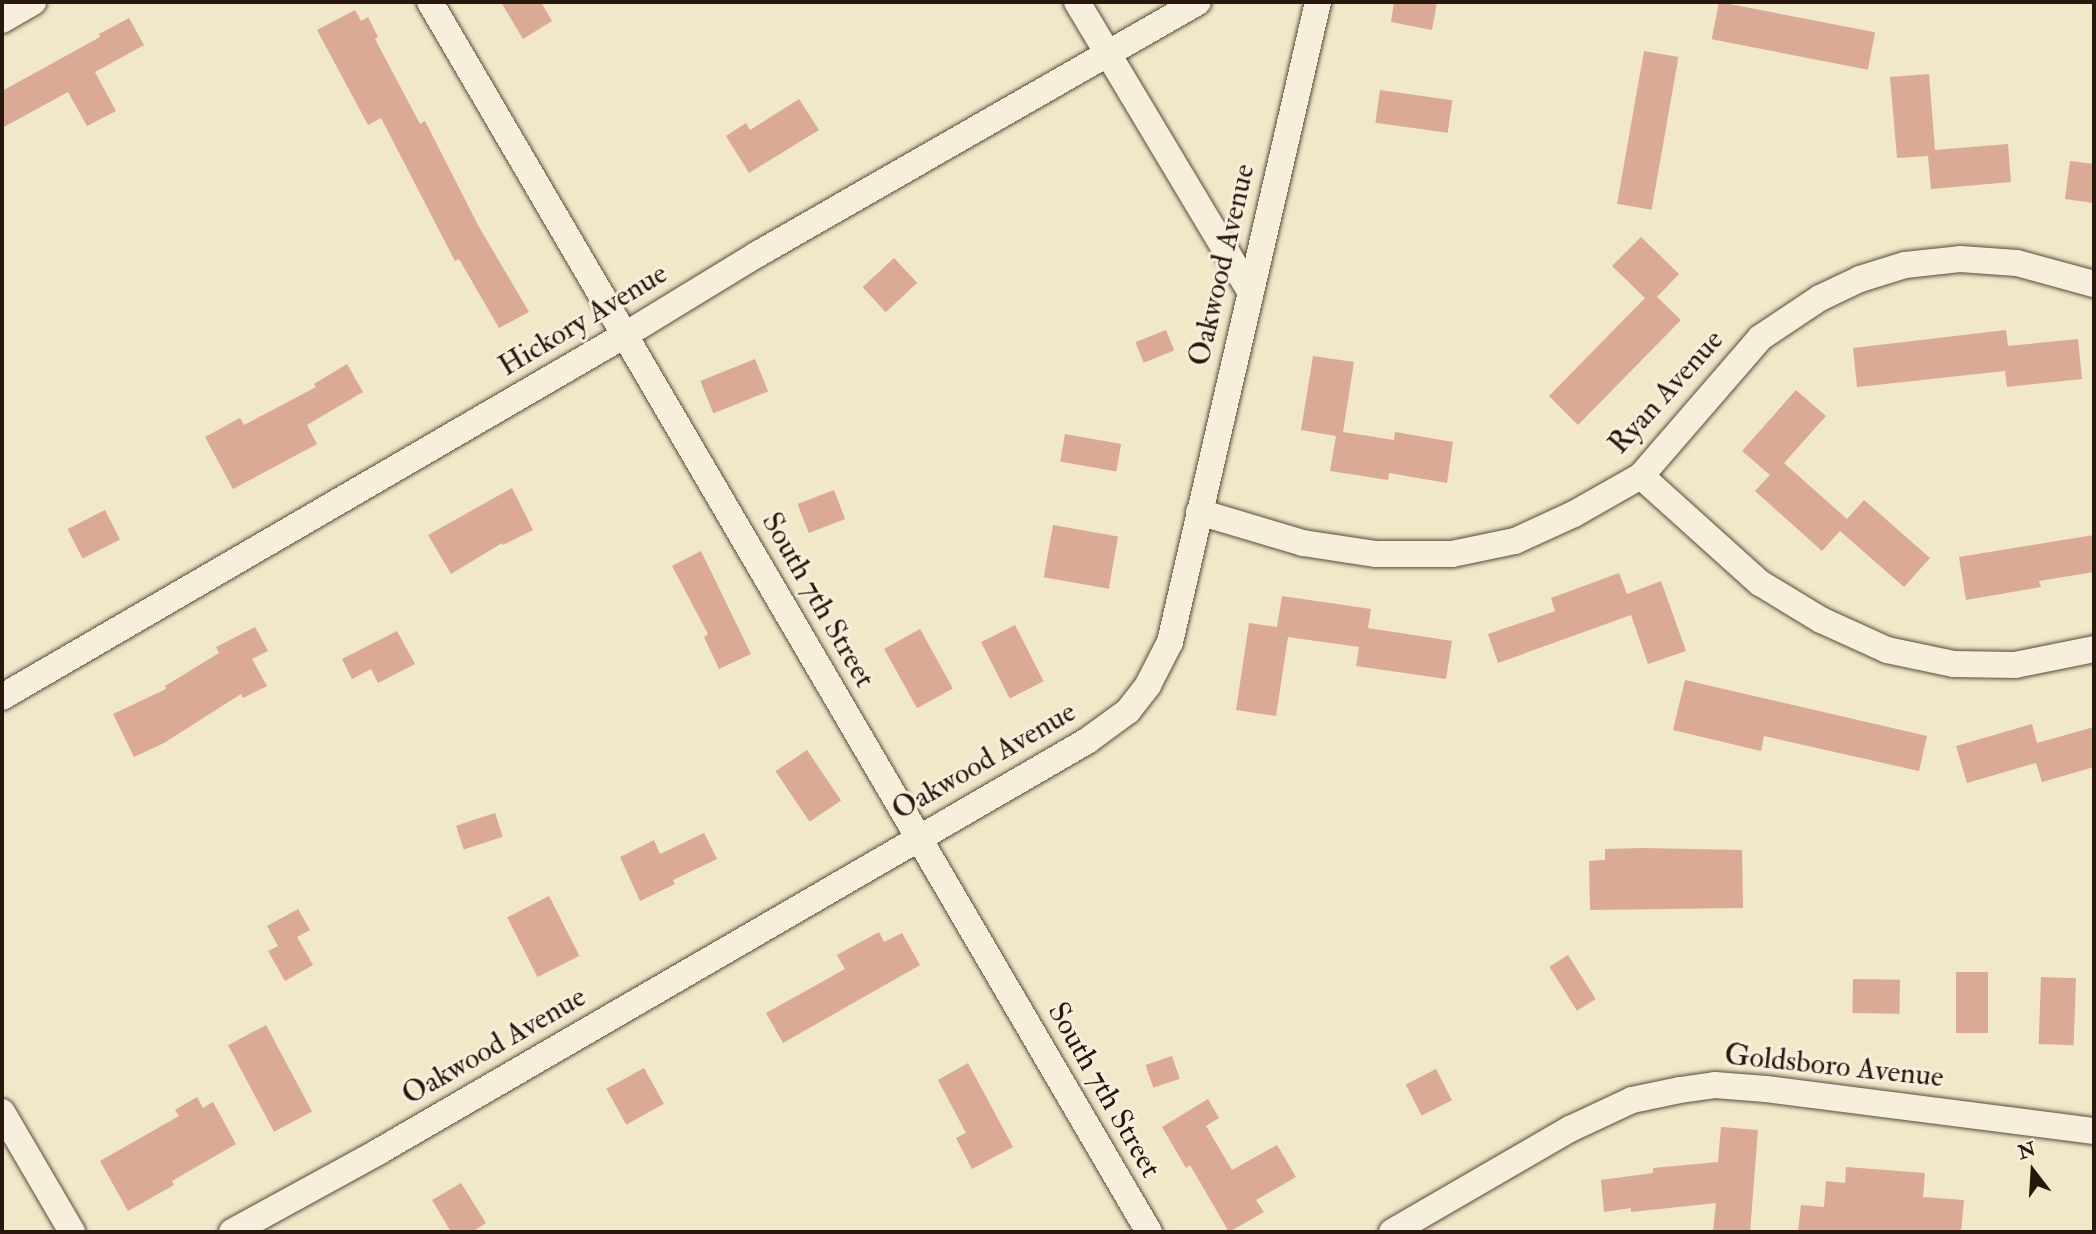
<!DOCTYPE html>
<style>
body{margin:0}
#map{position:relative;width:2096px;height:1234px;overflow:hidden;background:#f1e7c9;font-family:"IM FELL Double Pica",serif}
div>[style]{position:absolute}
.building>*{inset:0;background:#dbaa96;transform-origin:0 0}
.roads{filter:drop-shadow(0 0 2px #5a4b3b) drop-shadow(0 0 2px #5a4b3b)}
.minor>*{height:26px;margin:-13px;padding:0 13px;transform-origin:13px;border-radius:13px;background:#f6efdc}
span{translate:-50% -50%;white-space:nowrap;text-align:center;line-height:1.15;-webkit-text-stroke:6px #f6efdc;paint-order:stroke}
.street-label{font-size:30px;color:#28170c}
.frame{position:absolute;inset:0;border:4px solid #28170c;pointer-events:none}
.north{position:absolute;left:1998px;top:1136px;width:70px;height:70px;-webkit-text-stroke:5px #f6efdc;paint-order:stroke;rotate:343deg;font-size:19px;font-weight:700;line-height:28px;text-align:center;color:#28170c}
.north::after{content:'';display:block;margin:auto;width:24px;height:32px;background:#28170c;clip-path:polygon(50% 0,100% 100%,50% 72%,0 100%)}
</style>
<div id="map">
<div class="building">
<div style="clip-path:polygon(501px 2px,541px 2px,552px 21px,523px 39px)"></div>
<div style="clip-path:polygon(1394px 2px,1437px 2px,1432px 30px,1391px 22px)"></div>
<div style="left:1719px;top:2px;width:159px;height:38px;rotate:11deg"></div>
<div style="clip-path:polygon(355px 10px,361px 21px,368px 17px,378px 37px,375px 39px,420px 124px,425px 121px,479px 227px,529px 312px,499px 328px,459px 259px,455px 261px,381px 118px,368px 125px,317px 30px)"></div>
<div style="clip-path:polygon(129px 18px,144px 45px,95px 72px,116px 111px,87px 126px,68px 92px,2px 128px,2px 91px,100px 37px,99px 34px)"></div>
<div style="left:1644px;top:51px;width:35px;height:155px;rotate:10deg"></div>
<div style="clip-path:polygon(1929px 74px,1935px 150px,2008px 144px,2011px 182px,1931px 189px,1928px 156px,1897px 158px,1890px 77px)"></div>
<div style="left:1380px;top:90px;width:73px;height:33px;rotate:8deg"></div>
<div style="clip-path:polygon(799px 99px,819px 130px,749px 173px,726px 136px,746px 123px,750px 130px)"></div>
<div style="clip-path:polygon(2070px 161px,2094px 164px,2094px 203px,2065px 199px)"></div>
<div style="clip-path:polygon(1641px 237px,1679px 274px,1657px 297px,1681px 320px,1578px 425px,1549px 396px,1645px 298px,1612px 266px)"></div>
<div style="left:894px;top:258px;width:34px;height:43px;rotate:47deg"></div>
<div style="left:1166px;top:330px;width:22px;height:33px;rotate:68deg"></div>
<div style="clip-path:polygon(2006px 330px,2008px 346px,2078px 339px,2082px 379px,2007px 387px,2005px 371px,1857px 387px,1853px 348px)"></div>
<div style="clip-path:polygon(1313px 356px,1354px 362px,1343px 432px,1394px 440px,1395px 432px,1453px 442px,1447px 483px,1389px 473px,1388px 480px,1330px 471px,1336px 436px,1301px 430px)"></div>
<div style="left:755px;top:359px;width:35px;height:59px;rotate:68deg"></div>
<div style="clip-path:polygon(347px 364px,363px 392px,307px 425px,317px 444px,233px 489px,205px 437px,240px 418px,244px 425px,316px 387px,314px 384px)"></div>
<div style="clip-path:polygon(1796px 390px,1826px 416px,1784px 463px,1847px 519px,1864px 500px,1930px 558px,1904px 587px,1840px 531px,1822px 551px,1755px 491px,1770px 475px,1742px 451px)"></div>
<div style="left:1065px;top:434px;width:57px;height:28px;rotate:10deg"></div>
<div style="clip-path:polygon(512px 488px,533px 530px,503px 545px,502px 543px,451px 574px,428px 535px)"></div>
<div style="left:834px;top:490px;width:31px;height:39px;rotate:69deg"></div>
<div style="left:105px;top:510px;width:33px;height:42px;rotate:63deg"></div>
<div style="left:1053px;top:525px;width:66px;height:53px;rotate:10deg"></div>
<div style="clip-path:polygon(2094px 535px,2094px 572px,2039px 581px,2041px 587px,1966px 600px,1959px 557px)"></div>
<div style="clip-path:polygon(701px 551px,751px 654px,719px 669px,704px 637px,708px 634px,672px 566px)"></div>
<div style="clip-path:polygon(1619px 573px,1627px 594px,1661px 581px,1686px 651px,1648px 664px,1631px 615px,1498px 663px,1488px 634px,1555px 611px,1551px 598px)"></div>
<div style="clip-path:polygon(1282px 596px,1371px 609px,1368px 628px,1452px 641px,1446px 679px,1356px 666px,1359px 647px,1288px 637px,1276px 716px,1236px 710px,1249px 623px,1277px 627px)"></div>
<div style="left:1015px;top:625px;width:63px;height:38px;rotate:63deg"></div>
<div style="clip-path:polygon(255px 627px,268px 651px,252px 659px,267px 686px,243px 698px,241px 694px,164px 743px,134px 757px,113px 714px,166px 689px,165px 686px,219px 653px,216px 647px)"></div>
<div style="left:920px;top:629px;width:68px;height:41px;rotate:61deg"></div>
<div style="clip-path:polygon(397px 631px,415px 664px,378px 683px,371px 669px,352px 679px,342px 659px)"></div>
<div style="clip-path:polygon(1685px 680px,1927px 736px,1919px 771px,1764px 736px,1761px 751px,1673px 730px)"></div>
<div style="clip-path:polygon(2032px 724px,2037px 743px,2094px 727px,2094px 767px,2042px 782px,2036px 763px,1967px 783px,1956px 746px)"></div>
<div style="left:807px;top:750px;width:61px;height:38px;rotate:56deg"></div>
<div style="left:495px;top:813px;width:25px;height:41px;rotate:72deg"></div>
<div style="clip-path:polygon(704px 833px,717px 859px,673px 880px,675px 884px,640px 901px,620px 857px,654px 840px,660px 854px)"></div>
<div style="clip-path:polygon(1642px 848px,1742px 850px,1743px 908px,1590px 910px,1589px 861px,1605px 860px,1605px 849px)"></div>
<div style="left:549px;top:896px;width:67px;height:47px;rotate:63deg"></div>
<div style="clip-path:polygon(298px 909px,310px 930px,297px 937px,313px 965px,285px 981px,268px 951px,278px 946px,267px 926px)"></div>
<div style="clip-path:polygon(879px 932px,884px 942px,902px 933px,920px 965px,783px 1043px,766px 1013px,845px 969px,837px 955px)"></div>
<div style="left:1568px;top:955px;width:52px;height:22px;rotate:58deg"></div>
<div style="left:1956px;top:972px;width:32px;height:61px"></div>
<div style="left:2041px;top:977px;width:35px;height:67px;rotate:2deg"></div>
<div style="left:1853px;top:979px;width:47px;height:34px;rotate:1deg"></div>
<div style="left:266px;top:1025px;width:98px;height:43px;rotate:62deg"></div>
<div style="left:1172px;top:1056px;width:24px;height:28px;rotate:71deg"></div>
<div style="clip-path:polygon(968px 1063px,1013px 1147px,972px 1169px,956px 1138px,966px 1133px,938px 1080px)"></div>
<div style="left:644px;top:1068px;width:41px;height:43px;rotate:61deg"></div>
<div style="left:1436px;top:1069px;width:35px;height:34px;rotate:63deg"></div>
<div style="clip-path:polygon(197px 1097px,203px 1108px,213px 1102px,236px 1144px,172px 1181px,174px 1185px,128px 1211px,100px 1161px,179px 1116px,175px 1110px)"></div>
<div style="clip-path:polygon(1208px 1099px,1219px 1118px,1206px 1126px,1232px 1170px,1277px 1145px,1296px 1177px,1256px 1200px,1264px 1212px,1229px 1232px,1190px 1165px,1186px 1168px,1162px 1127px)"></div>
<div style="clip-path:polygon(1721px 1127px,1758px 1130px,1750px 1232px,1713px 1232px,1716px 1203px,1631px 1212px,1631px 1208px,1604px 1212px,1601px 1180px,1653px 1173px,1653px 1168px,1718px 1162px)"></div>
<div style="clip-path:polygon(1846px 1167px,1925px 1173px,1923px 1197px,1964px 1200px,1961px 1232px,1798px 1232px,1801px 1205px,1824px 1207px,1826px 1181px,1845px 1183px)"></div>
<div style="clip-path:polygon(461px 1183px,486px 1223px,472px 1232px,451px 1232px,432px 1200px)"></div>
</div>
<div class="roads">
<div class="minor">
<div style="left:430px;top:2px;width:1425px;rotate:59.69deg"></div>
<div style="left:1077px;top:2px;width:337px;rotate:59.1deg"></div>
<div style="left:2px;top:20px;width:36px;rotate:-30deg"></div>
<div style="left:1641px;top:476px;width:160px;rotate:42deg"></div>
<div style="left:1760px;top:583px;width:71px;rotate:31.2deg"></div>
<div style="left:1821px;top:620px;width:72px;rotate:24.4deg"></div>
<div style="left:1887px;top:650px;width:68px;rotate:11.8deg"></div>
<div style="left:1954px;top:664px;width:61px;rotate:0.9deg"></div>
<div style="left:2015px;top:665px;width:81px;rotate:-11.4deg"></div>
<div style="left:1199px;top:512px;width:109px;rotate:16.6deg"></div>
<div style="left:1303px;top:543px;width:74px;rotate:8.6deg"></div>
<div style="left:1376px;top:554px;width:76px"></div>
<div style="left:1452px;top:554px;width:64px;rotate:-11.7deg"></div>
<div style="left:1515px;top:541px;width:65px;rotate:-24.6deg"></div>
<div style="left:1574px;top:514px;width:77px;rotate:-29.6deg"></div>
<div style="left:1641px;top:476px;width:182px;rotate:-49.2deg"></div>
<div style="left:1760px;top:338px;width:72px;rotate:-33.7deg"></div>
<div style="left:1820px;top:298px;width:44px;rotate:-25.4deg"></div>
<div style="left:1860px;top:279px;width:47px;rotate:-17.3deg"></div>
<div style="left:1905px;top:265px;width:55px;rotate:-6.2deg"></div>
<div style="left:1960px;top:259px;width:57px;rotate:4deg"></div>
<div style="left:2017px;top:263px;width:80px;rotate:15.3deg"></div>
<div style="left:2px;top:697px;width:721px;rotate:-30.16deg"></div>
<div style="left:625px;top:335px;width:153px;rotate:-31.4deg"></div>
<div style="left:756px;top:255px;width:509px;rotate:-29.79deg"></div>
<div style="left:2px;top:1112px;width:139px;rotate:59.7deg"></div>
<div style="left:232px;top:1232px;width:166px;rotate:-28.7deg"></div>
<div style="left:378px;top:1152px;width:820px;rotate:-30.1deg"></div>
<div style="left:1087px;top:741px;width:51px;rotate:-36.2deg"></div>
<div style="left:1128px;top:711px;width:33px;rotate:-52deg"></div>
<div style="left:1148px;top:685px;width:48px;rotate:-62.9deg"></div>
<div style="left:1170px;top:642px;width:657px;rotate:-76.98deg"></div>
<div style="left:1392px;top:1232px;width:206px;rotate:-30.1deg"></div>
<div style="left:1570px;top:1129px;width:68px;rotate:-25.1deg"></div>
<div style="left:1632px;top:1100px;width:49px;rotate:-11.8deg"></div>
<div style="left:1680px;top:1090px;width:35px;rotate:-8deg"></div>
<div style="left:1715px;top:1085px;width:51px;rotate:4.5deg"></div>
<div style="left:1766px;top:1089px;width:331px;rotate:7.3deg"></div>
</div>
</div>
<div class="street-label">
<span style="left:1222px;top:265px;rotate:-77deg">Oakwood Avenue</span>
<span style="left:583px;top:320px;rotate:-31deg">Hickory Avenue</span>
<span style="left:1666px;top:392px;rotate:-48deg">Ryan Avenue</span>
<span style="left:818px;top:600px;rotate:60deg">South 7th Street</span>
<span style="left:984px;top:761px;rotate:-30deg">Oakwood Avenue</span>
<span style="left:494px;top:1046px;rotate:-30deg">Oakwood Avenue</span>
<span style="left:1834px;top:1066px;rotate:6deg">Goldsboro Avenue</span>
<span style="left:1104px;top:1090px;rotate:60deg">South 7th Street</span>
</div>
<div class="frame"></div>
<div class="north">N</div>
</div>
